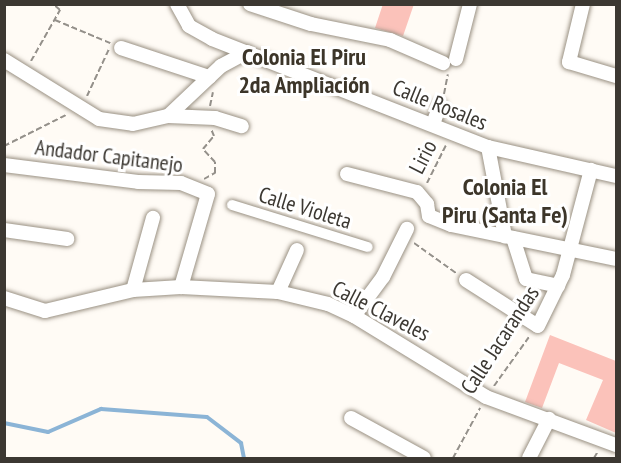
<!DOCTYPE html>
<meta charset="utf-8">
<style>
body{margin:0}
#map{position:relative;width:621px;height:463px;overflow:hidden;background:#fffbf5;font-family:"PT Sans Narrow",sans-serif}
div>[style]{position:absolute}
.stream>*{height:4px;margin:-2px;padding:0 2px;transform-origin:2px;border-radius:2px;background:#8bb4d6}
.building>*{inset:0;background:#fbc2ba}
.path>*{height:2px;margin-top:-1px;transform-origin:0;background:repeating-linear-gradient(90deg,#94908a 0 6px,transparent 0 9px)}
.roads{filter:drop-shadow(0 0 2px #9a9183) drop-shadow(0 0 2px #9a9183)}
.pedestrian>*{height:10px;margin:-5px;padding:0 5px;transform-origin:5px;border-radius:5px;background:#fff}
.minor>*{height:14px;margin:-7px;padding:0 7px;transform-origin:7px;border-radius:7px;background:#fff}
span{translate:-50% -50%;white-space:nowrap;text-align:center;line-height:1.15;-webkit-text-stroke:6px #fff;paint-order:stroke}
.street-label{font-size:22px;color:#3c3832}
.neighbourhood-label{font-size:24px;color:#3c3529;font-weight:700}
.frame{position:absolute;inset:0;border:6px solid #3c3832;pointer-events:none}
</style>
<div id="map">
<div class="stream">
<div style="left:4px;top:423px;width:45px;rotate:11.6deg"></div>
<div style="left:48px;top:432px;width:58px;rotate:-23.5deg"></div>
<div style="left:101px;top:409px;width:106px;rotate:4.3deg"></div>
<div style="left:207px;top:417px;width:43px;rotate:37.4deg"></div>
<div style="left:241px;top:443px;width:15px;rotate:79deg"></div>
</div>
<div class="building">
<div style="clip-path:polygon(383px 4px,414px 4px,403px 36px,375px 28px)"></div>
<div style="clip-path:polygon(550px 335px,616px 361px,616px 433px,586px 420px,603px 380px,559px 363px,542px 408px,525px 402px)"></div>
</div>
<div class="path">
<div style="left:55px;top:20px;width:60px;rotate:22.7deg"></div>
<div style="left:31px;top:61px;width:59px;rotate:-60.4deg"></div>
<div style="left:60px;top:10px;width:9px;rotate:-139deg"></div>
<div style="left:444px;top:94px;width:20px;rotate:-79deg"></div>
<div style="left:87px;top:96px;width:52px;rotate:-64.9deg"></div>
<div style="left:210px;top:106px;width:14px;rotate:-78deg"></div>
<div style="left:4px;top:146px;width:69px;rotate:-26.6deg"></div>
<div style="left:204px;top:179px;width:13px;rotate:-29deg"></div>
<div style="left:215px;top:173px;width:11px;rotate:-90deg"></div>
<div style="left:215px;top:162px;width:18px;rotate:-133deg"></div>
<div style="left:203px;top:149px;width:17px;rotate:-50deg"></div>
<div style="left:214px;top:136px;width:8px;rotate:-113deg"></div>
<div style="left:427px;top:183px;width:42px;rotate:-63.4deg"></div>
<div style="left:414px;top:243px;width:52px;rotate:35.5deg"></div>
<div style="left:494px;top:386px;width:60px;rotate:-54.5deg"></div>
<div style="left:453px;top:458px;width:57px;rotate:-61.6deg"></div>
<div style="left:594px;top:458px;width:6px;rotate:-59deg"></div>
</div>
<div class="roads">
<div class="pedestrian">
<div style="left:232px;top:205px;width:142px;rotate:17.2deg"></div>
</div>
<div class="minor">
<div style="left:177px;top:4px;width:25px;rotate:61deg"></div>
<div style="left:189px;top:26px;width:26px;rotate:29deg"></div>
<div style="left:212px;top:39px;width:296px;rotate:21.4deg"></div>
<div style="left:488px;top:147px;width:131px;rotate:12.8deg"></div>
<div style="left:250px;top:4px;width:64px;rotate:18.2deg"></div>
<div style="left:311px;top:24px;width:81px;rotate:11.4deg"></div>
<div style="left:390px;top:40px;width:58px;rotate:23.5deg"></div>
<div style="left:583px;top:4px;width:60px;rotate:103.6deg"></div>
<div style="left:569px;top:62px;width:49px;rotate:16.6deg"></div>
<div style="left:121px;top:48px;width:93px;rotate:18.2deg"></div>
<div style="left:456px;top:59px;width:57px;rotate:-75.7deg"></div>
<div style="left:4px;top:60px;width:112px;rotate:31.8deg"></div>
<div style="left:99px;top:119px;width:34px;rotate:8deg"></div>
<div style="left:133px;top:124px;width:36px;rotate:-13deg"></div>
<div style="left:168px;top:116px;width:73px;rotate:-43.3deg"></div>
<div style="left:221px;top:66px;width:30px;rotate:-28deg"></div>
<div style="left:168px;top:116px;width:47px;rotate:2.4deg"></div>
<div style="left:215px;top:118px;width:28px;rotate:17deg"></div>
<div style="left:433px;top:124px;width:20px;rotate:-70deg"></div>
<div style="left:488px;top:147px;width:91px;rotate:79.2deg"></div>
<div style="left:4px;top:165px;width:135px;rotate:7.2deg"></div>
<div style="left:138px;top:182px;width:43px;rotate:1.3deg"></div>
<div style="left:181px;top:183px;width:29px;rotate:22deg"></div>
<div style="left:208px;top:194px;width:97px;rotate:106.2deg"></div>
<div style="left:347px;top:174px;width:72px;rotate:14.4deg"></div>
<div style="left:417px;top:192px;width:16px;rotate:50deg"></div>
<div style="left:427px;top:204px;width:12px;rotate:81deg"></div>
<div style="left:429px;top:216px;width:24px;rotate:22deg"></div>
<div style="left:451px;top:225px;width:168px;rotate:11.6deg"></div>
<div style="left:4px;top:230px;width:64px;rotate:8.1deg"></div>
<div style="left:513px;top:238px;width:43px;rotate:72.4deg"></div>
<div style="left:526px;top:279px;width:33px;rotate:12deg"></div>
<div style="left:466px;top:280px;width:85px;rotate:32.6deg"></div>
<div style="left:538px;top:326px;width:57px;rotate:-63.9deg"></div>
<div style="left:563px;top:275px;width:109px;rotate:-75.1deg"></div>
<div style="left:133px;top:290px;width:75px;rotate:-74.5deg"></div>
<div style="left:278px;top:292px;width:46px;rotate:-65.7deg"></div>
<div style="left:4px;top:298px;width:43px;rotate:17.6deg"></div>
<div style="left:45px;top:311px;width:90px;rotate:-13.4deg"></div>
<div style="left:133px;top:290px;width:48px;rotate:-3.6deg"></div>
<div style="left:181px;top:287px;width:97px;rotate:3deg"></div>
<div style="left:278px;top:292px;width:51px;rotate:13.5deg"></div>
<div style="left:328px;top:304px;width:29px;rotate:25deg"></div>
<div style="left:354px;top:316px;width:155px;rotate:31.5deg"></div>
<div style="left:486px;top:397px;width:139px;rotate:20.3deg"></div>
<div style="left:354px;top:316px;width:49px;rotate:-53.4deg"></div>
<div style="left:383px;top:277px;width:54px;rotate:-63.4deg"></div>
<div style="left:351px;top:418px;width:83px;rotate:28.7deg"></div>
<div style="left:529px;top:458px;width:44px;rotate:-62.9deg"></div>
</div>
</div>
<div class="street-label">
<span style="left:440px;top:105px;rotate:22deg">Calle Rosales</span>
<span style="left:109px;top:156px;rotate:7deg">Andador Capitanejo</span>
<span style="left:423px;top:157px;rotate:-63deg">Lirio</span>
<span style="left:305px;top:208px;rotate:17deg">Calle Violeta</span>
<span style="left:381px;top:311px;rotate:27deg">Calle Claveles</span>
<span style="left:500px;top:340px;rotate:-57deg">Calle Jacarandas</span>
</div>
<div class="neighbourhood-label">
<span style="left:304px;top:71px">Colonia El Piru<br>2da Ampliación</span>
<span style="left:505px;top:201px">Colonia El<br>Piru (Santa Fe)</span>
</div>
<div class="frame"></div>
</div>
